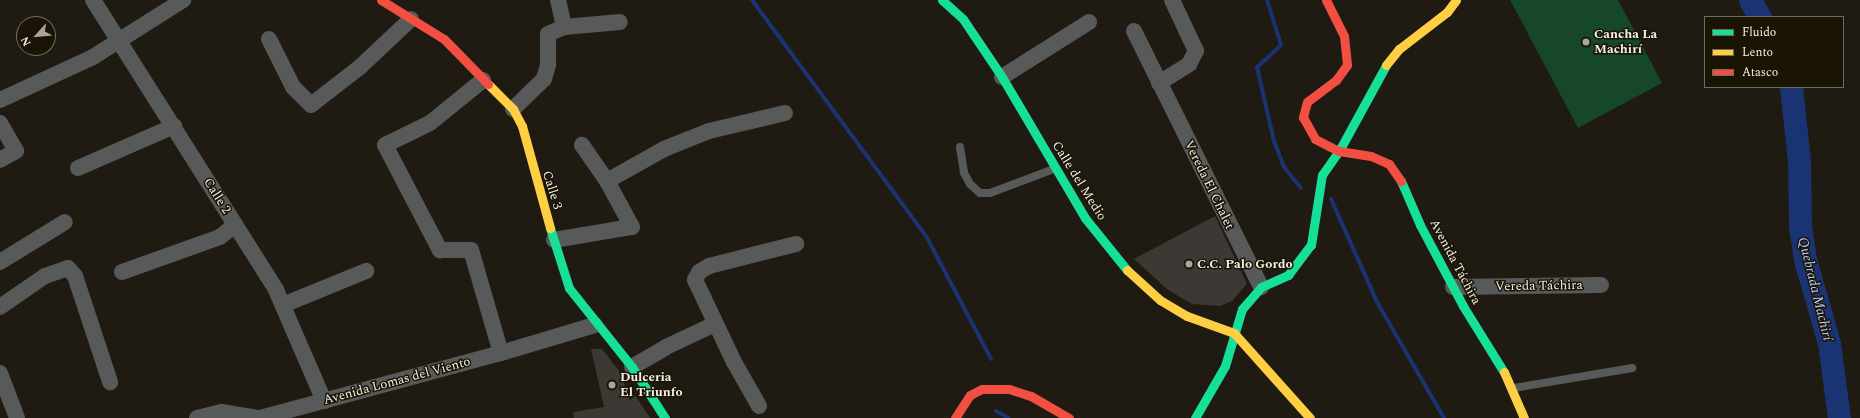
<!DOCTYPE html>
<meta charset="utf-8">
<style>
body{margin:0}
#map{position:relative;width:1860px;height:418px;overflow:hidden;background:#1f1b12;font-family:Spectral,serif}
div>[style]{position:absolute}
.green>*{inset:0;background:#154728}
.stream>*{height:4px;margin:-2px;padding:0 2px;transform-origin:2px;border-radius:2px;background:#1a3372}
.river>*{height:23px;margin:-11.5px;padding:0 11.5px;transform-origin:11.5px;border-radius:11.5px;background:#1a3372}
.building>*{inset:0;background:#3e3834}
.lane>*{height:8px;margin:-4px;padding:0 4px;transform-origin:4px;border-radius:4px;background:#575a59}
.street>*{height:16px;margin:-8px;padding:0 8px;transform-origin:8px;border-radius:8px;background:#575a59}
.fast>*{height:9px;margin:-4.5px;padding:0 4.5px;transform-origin:4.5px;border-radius:4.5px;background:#16e098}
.slow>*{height:9px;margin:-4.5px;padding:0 4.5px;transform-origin:4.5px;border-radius:4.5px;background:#ffcf43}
.jam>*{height:9px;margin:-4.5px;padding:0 4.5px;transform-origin:4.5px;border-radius:4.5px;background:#f24e42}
.dots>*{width:11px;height:11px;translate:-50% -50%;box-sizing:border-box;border:2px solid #1a1405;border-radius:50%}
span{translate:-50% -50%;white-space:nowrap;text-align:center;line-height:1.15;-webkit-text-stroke:3px #1a1405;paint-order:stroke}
.poi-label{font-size:13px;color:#f4f0e6;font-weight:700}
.left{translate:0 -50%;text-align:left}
.street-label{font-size:13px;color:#f4f0e6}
.water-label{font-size:14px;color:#bacef8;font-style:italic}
.legend{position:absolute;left:1704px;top:16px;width:140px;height:72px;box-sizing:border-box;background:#1a1405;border:1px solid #716c5f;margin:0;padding:5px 7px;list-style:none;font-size:12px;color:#f4f0e6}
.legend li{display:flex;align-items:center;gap:8px;height:20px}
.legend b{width:20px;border:1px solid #716c5f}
.north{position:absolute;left:16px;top:16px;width:40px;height:40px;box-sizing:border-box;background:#1a1405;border:1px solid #716c5f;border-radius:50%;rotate:243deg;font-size:11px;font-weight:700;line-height:16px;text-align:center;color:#f4f0e6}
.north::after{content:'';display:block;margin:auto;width:14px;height:18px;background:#a9a59c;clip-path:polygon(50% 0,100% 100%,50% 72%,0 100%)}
</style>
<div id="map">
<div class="green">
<div style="clip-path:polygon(1510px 0,1618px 0,1662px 83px,1578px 128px)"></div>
</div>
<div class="stream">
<div style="left:752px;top:0;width:293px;rotate:53.6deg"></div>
<div style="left:926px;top:236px;width:139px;rotate:62.1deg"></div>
<div style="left:1267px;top:0;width:47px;rotate:72.7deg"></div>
<div style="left:1281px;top:45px;width:33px;rotate:137deg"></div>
<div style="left:1257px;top:67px;width:76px;rotate:77.1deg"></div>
<div style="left:1274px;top:141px;width:28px;rotate:69deg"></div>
<div style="left:1284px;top:167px;width:27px;rotate:51deg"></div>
<div style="left:1331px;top:199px;width:113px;rotate:65.9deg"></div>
<div style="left:1377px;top:302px;width:134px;rotate:60deg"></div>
<div style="left:996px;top:411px;width:14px;rotate:30deg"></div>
</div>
<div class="river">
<div style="left:1750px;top:0;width:20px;rotate:60deg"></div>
<div style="left:1791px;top:87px;width:74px;rotate:83.8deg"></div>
<div style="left:1799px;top:161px;width:66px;rotate:89.1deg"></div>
<div style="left:1800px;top:227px;width:36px;rotate:81deg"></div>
<div style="left:1806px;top:263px;width:83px;rotate:74deg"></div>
<div style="left:1829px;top:343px;width:76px;rotate:82.4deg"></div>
</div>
<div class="building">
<div style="clip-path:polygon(1215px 216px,1247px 284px,1232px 301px,1220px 306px,1192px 304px,1168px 290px,1134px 259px)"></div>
<div style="clip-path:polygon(591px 349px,602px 349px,620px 372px,630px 401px,635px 395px,650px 418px,574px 418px,573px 412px,604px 407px)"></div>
</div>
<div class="lane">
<div style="left:960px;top:147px;width:26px;rotate:81deg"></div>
<div style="left:964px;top:173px;width:13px;rotate:61deg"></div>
<div style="left:970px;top:184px;width:13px;rotate:42deg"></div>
<div style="left:980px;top:193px;width:10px"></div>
<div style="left:990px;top:193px;width:68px;rotate:-20.6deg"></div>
<div style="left:1514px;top:388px;width:120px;rotate:-9.6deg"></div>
</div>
<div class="street">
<div style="left:93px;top:0;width:343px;rotate:57.7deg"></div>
<div style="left:276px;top:290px;width:121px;rotate:66.6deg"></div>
<div style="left:558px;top:0;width:28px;rotate:77deg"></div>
<div style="left:1134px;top:31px;width:286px;rotate:63.6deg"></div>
<div style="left:269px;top:39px;width:54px;rotate:63.4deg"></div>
<div style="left:293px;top:87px;width:25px;rotate:45deg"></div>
<div style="left:311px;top:105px;width:62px;rotate:-37.8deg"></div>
<div style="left:360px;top:67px;width:70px;rotate:-43.3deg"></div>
<div style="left:1002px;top:77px;width:103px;rotate:-32.3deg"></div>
<div style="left:483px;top:80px;width:68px;rotate:140.9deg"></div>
<div style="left:430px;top:123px;width:50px;rotate:153.9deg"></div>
<div style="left:385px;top:145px;width:119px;rotate:62.4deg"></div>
<div style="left:440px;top:250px;width:31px"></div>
<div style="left:471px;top:250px;width:107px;rotate:73.8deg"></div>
<div style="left:1159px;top:83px;width:36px;rotate:-32deg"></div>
<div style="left:1189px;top:64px;width:15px;rotate:-62deg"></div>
<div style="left:1196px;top:51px;width:56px;rotate:-115.2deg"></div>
<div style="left:0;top:100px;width:102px;rotate:-24.8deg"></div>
<div style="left:93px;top:57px;width:107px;rotate:-32.3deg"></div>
<div style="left:513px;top:109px;width:43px;rotate:-44.1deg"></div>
<div style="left:544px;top:79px;width:15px;rotate:-74deg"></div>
<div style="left:548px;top:65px;width:31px;rotate:-90deg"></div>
<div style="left:548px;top:34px;width:17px;rotate:-24deg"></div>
<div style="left:564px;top:27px;width:56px;rotate:-5.1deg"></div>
<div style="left:0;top:123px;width:32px;rotate:60deg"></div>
<div style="left:16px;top:151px;width:18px;rotate:151deg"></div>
<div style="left:78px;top:168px;width:105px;rotate:-23.6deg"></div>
<div style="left:607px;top:181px;width:65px;rotate:-29.3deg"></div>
<div style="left:664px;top:149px;width:48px;rotate:-21.8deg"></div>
<div style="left:709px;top:131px;width:78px;rotate:-13.3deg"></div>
<div style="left:554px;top:240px;width:79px;rotate:-9.5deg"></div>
<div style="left:632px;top:227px;width:52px;rotate:-118.5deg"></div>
<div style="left:607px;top:181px;width:44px;rotate:-124.8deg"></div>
<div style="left:0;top:262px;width:76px;rotate:-31.6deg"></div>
<div style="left:122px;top:272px;width:104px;rotate:-19.7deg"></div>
<div style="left:220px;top:237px;width:19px;rotate:-39deg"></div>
<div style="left:1453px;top:287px;width:148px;rotate:-0.8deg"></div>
<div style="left:283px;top:305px;width:90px;rotate:-22.3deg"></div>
<div style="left:0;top:307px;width:55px;rotate:-34.6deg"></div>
<div style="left:45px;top:276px;width:24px;rotate:-19deg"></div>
<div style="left:68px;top:268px;width:11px;rotate:49deg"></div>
<div style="left:75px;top:276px;width:112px;rotate:71.7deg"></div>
<div style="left:632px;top:367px;width:39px;rotate:-30deg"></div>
<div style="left:666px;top:347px;width:54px;rotate:-25.1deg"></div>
<div style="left:0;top:373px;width:48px;rotate:69.3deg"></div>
<div style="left:759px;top:406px;width:51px;rotate:-119.6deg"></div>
<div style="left:734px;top:362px;width:91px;rotate:-115.4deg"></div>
<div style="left:695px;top:280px;width:9px;rotate:-63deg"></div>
<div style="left:699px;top:272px;width:12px;rotate:-31deg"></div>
<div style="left:709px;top:266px;width:90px;rotate:-14.2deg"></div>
<div style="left:197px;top:418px;width:25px;rotate:-14deg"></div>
<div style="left:221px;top:412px;width:39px;rotate:9deg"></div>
<div style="left:260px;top:418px;width:250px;rotate:-15.1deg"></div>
<div style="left:501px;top:353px;width:98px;rotate:-16.6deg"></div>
</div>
<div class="fast">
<div style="left:942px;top:0;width:28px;rotate:42deg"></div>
<div style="left:963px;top:19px;width:70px;rotate:56.1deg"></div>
<div style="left:1002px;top:77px;width:164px;rotate:59.5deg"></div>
<div style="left:1085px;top:218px;width:67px;rotate:51.1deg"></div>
<div style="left:1401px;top:181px;width:48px;rotate:66.6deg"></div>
<div style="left:1420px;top:225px;width:92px;rotate:62deg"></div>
<div style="left:1463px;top:306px;width:78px;rotate:58.2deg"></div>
<div style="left:550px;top:228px;width:63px;rotate:72.4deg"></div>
<div style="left:569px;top:288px;width:101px;rotate:51.4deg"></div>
<div style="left:632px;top:367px;width:61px;rotate:57.1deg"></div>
<div style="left:1195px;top:418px;width:60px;rotate:-60deg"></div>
<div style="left:1225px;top:366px;width:59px;rotate:-73.4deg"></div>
<div style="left:1242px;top:309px;width:29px;rotate:-49deg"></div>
<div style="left:1261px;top:287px;width:30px;rotate:-24deg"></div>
<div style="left:1288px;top:275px;width:38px;rotate:-53deg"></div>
<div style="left:1311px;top:245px;width:71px;rotate:-81.1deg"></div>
<div style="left:1322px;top:175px;width:29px;rotate:-55deg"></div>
<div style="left:1339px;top:151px;width:98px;rotate:-61.3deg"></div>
</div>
<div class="slow">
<div style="left:1386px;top:65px;width:21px;rotate:-51deg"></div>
<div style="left:1399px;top:49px;width:61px;rotate:-37.6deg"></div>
<div style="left:1447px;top:12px;width:15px;rotate:-53deg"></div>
<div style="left:488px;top:84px;width:35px;rotate:45deg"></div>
<div style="left:513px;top:109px;width:19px;rotate:62deg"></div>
<div style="left:522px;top:126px;width:106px;rotate:74.6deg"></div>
<div style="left:1127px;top:270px;width:45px;rotate:42.3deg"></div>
<div style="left:1160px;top:300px;width:31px;rotate:31deg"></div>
<div style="left:1187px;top:316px;width:50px;rotate:19.9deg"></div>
<div style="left:1234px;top:333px;width:114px;rotate:48.2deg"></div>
<div style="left:1504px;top:372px;width:50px;rotate:66.5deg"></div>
</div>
<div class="jam">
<div style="left:381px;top:0;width:74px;rotate:31.8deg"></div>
<div style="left:444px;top:39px;width:63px;rotate:45.6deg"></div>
<div style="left:1326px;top:0;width:40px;rotate:63.4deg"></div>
<div style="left:1344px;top:36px;width:29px;rotate:84deg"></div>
<div style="left:1347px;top:65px;width:19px;rotate:126deg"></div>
<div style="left:1336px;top:80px;width:36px;rotate:143deg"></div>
<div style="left:1307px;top:102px;width:16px;rotate:105deg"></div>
<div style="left:1303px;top:117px;width:25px;rotate:61deg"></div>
<div style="left:1315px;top:139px;width:27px;rotate:27deg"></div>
<div style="left:1339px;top:151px;width:32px;rotate:9deg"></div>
<div style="left:1371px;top:156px;width:20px;rotate:24deg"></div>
<div style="left:1389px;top:164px;width:21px;rotate:55deg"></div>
<div style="left:955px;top:418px;width:27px;rotate:-57deg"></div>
<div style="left:970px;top:395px;width:13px;rotate:-27deg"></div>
<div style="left:982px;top:389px;width:27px"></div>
<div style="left:1009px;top:389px;width:23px;rotate:18deg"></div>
<div style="left:1031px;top:396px;width:44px;rotate:30.1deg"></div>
</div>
<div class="dots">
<div style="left:1586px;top:42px;background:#a9a59c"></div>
<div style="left:1189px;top:264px;background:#a9a59c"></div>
<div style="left:612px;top:385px;background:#a9a59c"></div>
</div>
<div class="poi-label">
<span class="left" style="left:1594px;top:42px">Cancha La<br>Machirí</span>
<span class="left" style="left:1197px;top:264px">C.C. Palo Gordo</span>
<span class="left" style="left:620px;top:385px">Dulceria<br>El Triunfo</span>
</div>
<div class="street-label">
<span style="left:1079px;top:181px;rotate:58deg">Calle del Medio</span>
<span style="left:1209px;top:185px;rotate:64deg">Vereda El Chalet</span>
<span style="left:552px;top:190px;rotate:73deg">Calle 3</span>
<span style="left:217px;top:196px;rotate:58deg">Calle 2</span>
<span style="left:1455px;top:262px;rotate:62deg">Avenida Táchira</span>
<span style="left:1539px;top:286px;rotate:-1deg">Vereda Táchira</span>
<span style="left:397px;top:381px;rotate:-15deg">Avenida Lomas del Viento</span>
</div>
<div class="water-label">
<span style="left:1815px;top:289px;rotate:76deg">Quebrada Machirí</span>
</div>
<ul class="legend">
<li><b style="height:5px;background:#16e098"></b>Fluido</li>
<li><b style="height:5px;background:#ffcf43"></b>Lento</li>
<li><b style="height:5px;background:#f24e42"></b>Atasco</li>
</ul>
<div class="north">N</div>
</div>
